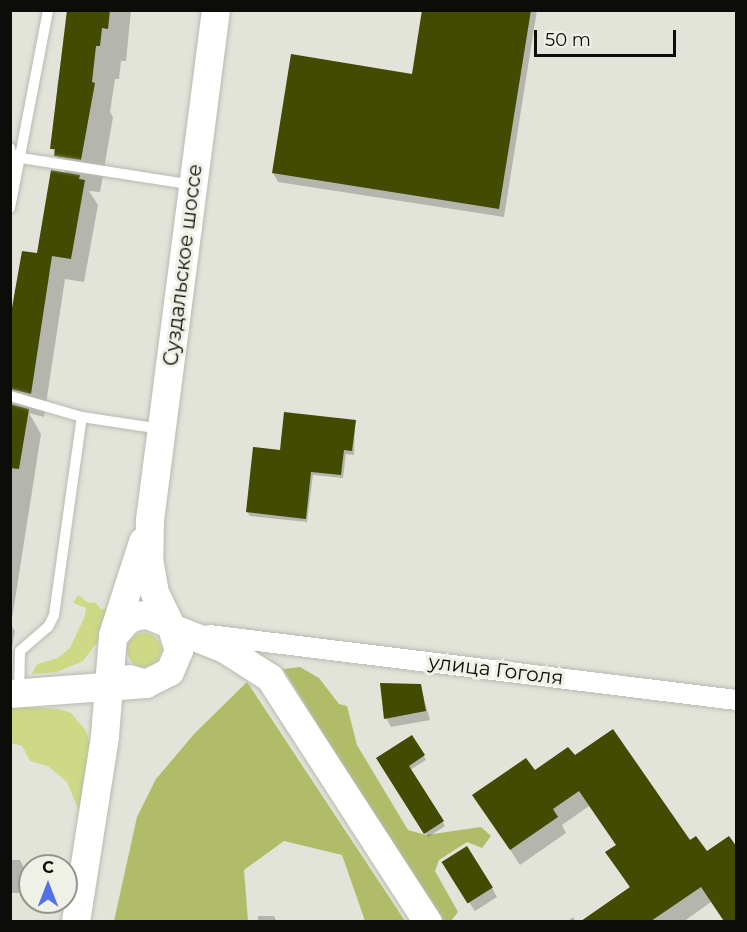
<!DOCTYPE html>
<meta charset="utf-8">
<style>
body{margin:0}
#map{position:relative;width:747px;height:932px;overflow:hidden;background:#e2e4da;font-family:Montserrat,sans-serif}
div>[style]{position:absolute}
.green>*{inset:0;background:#ced985}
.round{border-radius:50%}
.forest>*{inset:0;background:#b0bc67}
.shadow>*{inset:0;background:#0003}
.building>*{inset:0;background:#434a01;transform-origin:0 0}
.roads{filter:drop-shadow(0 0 2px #b8bab0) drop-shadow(0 0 2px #b8bab0)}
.lane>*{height:10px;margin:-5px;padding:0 5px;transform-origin:5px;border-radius:5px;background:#fff}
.street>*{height:20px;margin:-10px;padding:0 10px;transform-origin:10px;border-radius:10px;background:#fff}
.secondary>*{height:28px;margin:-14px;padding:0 14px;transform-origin:14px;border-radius:14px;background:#fff}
span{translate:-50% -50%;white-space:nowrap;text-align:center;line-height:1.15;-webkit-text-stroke:6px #eff1e7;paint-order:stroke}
.street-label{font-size:20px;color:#0c0d09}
.frame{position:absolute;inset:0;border:12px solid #0c0d09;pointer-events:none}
.north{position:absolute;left:18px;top:854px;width:60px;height:60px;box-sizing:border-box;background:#eff1e7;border:2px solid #94968e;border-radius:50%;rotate:0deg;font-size:16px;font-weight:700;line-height:24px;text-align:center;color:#0c0d09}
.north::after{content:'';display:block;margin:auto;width:21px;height:27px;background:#5371e6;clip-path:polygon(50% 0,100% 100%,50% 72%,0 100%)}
.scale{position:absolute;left:534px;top:30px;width:142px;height:27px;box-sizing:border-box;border:3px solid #0c0d09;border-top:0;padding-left:8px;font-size:18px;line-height:21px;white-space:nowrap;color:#0c0d09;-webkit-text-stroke:4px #eff1e7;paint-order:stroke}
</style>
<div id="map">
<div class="green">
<div style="clip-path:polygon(78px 595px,89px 603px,95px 602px,102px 610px,111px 606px,98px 641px,83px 661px,57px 672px,32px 674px,37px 664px,58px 658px,70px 648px,85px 616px,86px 608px,73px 603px)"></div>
<div class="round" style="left:127px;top:633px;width:34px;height:34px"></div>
<div style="clip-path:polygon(11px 706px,60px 709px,71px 713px,86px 731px,90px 744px,81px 816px,67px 782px,48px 766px,30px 761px,22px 746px,11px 743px)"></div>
</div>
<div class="forest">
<div style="clip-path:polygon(300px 667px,319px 678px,339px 704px,347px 706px,357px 745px,408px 830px,426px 835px,481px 827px,491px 836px,482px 848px,467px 842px,439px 860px,435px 871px,458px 912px,451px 921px,440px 921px,283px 669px)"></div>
<div style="clip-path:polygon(247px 682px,405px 921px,365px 921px,342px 855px,284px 841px,244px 870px,248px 921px,114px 921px,137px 817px,156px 779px,195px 733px)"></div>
</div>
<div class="shadow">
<div style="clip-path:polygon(70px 10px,131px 10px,126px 61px,121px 61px,119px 79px,115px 79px,110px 112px,113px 117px,100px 192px,89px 191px,98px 205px,84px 282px,65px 279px,44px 417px,29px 413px,41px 434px,11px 625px,15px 631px,10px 659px,10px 327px,66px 174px,52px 148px,58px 80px,62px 81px)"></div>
<div style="clip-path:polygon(423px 10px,537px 10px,504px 217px,278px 182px,273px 173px,413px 76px)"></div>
<div style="clip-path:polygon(355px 422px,354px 455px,346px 454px,343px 478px,313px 475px,307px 522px,250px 516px,247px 512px,281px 452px)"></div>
<div style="clip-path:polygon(420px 685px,430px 720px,391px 727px,386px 718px)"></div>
<div style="clip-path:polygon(412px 737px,426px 760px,410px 770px,445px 826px,428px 837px,378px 759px)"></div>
<div style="clip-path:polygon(574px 757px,707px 853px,730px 837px,736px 846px,736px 922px,724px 922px,711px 902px,683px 922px,583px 922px,630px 888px,607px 852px,617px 846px,589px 806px,562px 825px,566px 833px,520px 865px,474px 795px)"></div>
<div style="clip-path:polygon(10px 860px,20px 860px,25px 870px,25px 893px,10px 893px)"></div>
<div style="clip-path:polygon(449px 872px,492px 888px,497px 897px,475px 911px)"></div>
<div style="clip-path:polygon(258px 916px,274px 916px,277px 922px,258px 922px)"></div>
<div style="clip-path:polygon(573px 917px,576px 922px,567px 922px)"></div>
</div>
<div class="building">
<div style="clip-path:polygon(67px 10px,110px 10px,108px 29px,102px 28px,100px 46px,96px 46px,92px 82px,95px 83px,81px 160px,54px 156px,55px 149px,50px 149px)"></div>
<div style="clip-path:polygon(422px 10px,531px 10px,499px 209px,272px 173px,291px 54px,412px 74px)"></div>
<div style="clip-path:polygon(51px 170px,80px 175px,79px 179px,85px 180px,71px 259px,52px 256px,31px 394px,10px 389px,10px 319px,22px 251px,37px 253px)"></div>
<div style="clip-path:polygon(10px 404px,29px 409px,19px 469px,10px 468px)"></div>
<div style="clip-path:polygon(284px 412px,356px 420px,352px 451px,344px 450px,341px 475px,311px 472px,306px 519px,246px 512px,253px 447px,280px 450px)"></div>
<div style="clip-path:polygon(380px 683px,421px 684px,426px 711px,384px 719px)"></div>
<div style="clip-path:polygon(613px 729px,690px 840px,696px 836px,707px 851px,729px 836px,736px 846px,736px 921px,724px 921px,701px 887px,651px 921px,581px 921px,630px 887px,605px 852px,616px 845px,579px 791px,553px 809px,558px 817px,510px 850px,472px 795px,526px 758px,535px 770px,568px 747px,575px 755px)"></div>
<div style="clip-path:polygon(412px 735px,425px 755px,409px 766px,444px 821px,424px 834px,376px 758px)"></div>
<div style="left:467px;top:846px;width:49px;height:30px;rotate:58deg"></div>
</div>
<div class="roads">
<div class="lane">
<div style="left:10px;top:148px;width:26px;rotate:77deg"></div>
<div style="left:21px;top:158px;width:174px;rotate:8.9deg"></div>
<div style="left:10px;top:208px;width:202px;rotate:-79.1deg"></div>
<div style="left:10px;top:396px;width:75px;rotate:16.3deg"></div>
<div style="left:82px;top:417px;width:80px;rotate:8.6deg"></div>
<div style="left:19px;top:693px;width:42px;rotate:-88.6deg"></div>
<div style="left:20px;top:651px;width:37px;rotate:-41deg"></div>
<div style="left:48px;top:627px;width:13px;rotate:-63deg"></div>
<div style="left:54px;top:615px;width:200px;rotate:-82deg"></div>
</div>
<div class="street">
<div style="left:209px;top:635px;width:531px;rotate:7.03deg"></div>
</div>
<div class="secondary">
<div style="left:216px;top:10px;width:514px;rotate:97.37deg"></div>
<div style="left:150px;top:520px;width:39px;rotate:91deg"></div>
<div style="left:149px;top:559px;width:35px;rotate:80deg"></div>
<div style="left:155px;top:593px;width:39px;rotate:64deg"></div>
<div style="left:172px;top:628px;width:57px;rotate:21.6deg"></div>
<div style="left:225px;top:649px;width:54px;rotate:32.8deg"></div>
<div style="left:270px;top:678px;width:291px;rotate:57.1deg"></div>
<div style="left:113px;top:635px;width:98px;rotate:-72.1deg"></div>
<div style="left:129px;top:679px;width:18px;rotate:16deg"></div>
<div style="left:146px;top:684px;width:27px;rotate:-27deg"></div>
<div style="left:170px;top:672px;width:23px;rotate:-67deg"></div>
<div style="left:179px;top:651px;width:24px;rotate:-107deg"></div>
<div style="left:10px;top:694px;width:136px;rotate:-4.2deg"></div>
<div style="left:76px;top:922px;width:188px;rotate:-81.1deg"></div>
<div style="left:105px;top:736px;width:99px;rotate:-85.4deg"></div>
<div style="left:113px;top:637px;width:23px;rotate:-49deg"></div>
<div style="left:128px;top:620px;width:11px;rotate:-22deg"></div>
<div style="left:138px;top:616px;width:10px;rotate:-6deg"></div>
<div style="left:148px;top:615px;width:21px;rotate:23deg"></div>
</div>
</div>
<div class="street-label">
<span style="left:183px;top:265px;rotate:-83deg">Суздальское шоссе</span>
<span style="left:496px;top:670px;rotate:7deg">улица Гоголя</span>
</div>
<div class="frame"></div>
<div class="north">С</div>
<div class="scale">50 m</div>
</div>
